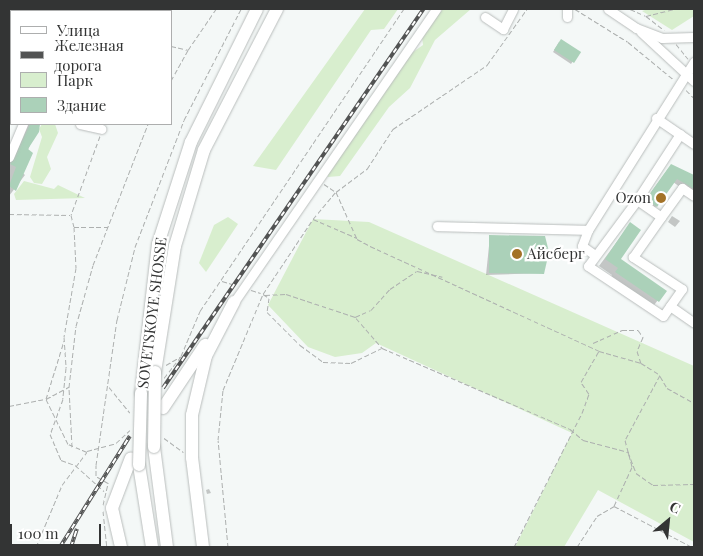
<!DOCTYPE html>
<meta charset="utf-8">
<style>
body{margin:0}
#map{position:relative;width:703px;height:556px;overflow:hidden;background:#f4f8f7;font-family:"Playfair Display",serif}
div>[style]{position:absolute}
.green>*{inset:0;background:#d8eece}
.shadow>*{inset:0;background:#0003}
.building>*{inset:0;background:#abd1b9;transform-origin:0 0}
.path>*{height:1px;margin-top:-0.5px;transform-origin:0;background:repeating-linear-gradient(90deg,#adb0af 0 5px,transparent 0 7.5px)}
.roads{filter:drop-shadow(0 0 1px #b9bdbc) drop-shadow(0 0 1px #b9bdbc)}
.minor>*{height:9px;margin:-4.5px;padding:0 4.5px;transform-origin:4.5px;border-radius:4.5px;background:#fff}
.highway>*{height:12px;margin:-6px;padding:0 6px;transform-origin:6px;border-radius:6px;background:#fff}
.rail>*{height:4px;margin-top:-2px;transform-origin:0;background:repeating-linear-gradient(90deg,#fff 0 5.5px,#525353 0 11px);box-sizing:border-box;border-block:1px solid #525353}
.bridges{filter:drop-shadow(0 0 1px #b9bdbc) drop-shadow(0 0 1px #b9bdbc)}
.highway-bridge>*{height:12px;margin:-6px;padding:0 6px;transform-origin:6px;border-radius:6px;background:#fff}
.dots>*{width:14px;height:14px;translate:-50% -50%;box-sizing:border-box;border:2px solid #fff;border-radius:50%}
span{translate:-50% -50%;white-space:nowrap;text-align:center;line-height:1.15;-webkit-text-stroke:4.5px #fff;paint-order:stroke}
.poi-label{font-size:15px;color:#333434}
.right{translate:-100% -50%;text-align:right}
.left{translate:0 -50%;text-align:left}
.street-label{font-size:15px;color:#333434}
.frame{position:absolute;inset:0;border:10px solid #333434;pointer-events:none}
.legend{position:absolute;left:10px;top:10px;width:162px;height:115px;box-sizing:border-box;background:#fff;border:1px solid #adaeae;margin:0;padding:6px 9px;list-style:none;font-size:15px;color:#333434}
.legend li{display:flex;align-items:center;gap:10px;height:25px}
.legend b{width:25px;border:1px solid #adaeae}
.north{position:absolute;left:643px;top:496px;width:50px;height:50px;-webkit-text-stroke:4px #fff;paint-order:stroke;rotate:28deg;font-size:14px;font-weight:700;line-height:20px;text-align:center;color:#333434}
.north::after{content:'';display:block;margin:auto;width:18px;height:22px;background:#333434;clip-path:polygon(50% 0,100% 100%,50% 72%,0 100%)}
.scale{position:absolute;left:10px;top:524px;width:91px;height:22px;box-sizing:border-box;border:2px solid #333434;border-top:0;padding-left:6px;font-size:15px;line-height:18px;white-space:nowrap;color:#333434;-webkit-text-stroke:4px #fff;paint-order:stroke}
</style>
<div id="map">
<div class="green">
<div style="clip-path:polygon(365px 9px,398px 9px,384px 29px,371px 30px,276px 170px,253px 166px)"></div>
<div style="clip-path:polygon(442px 9px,471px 9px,435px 40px,410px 88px,389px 107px,340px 176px,328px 177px,327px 173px,406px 57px,423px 45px,422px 37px)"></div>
<div style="clip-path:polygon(648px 9px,694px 9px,694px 16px,672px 30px,642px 11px)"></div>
<div style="clip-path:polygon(55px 124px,58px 133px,47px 157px,51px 169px,42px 184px,34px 183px,30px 177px,42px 137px,39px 129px,42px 124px)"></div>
<div style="clip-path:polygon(24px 181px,54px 189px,58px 185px,85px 198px,16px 200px,14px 194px)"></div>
<div style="clip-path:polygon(228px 217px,238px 224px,206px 272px,199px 263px,214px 225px)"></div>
<div style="clip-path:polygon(313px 219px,369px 222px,694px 366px,694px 542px,598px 490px,564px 547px,515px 547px,572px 433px,376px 343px,362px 353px,335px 357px,308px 347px,268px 305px)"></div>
</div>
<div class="shadow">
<div style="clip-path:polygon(96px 9px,133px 9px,132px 11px)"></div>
<div style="clip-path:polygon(11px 29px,11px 47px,9px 51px,9px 32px)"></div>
<div style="clip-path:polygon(559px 42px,579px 52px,571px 64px,553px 52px)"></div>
<div style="clip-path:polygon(23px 124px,38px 124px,20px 171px,25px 175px,9px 196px,9px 164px)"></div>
<div style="clip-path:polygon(668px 169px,694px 178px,694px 197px,673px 182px,654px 209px,644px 202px)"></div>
<div style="clip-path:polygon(672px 216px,680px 221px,675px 227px,668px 222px)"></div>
<div style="clip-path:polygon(630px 224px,619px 259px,665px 291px,651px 309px,609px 280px,612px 275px,599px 266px)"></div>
<div style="clip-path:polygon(490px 236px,543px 273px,486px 275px)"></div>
<div style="clip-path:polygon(209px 489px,211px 493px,207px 494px,206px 490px)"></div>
</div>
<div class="building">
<div style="left:561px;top:39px;width:24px;height:13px;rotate:33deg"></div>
<div style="clip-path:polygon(30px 124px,40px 124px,39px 132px,28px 149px,33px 153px,16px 191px,9px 186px,16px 167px,10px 164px)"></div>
<div style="clip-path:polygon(671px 164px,694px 175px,694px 189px,677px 179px,657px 207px,646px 199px)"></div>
<div style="clip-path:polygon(630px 222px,641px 230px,621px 259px,667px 291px,659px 302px,615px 272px,618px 268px,605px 259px)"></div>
<div style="clip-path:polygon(489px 235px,545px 236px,549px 252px,544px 274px,489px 273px)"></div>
</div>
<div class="path">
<div style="left:26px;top:9px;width:4px;rotate:34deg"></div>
<div style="left:103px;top:9px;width:4px;rotate:27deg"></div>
<div style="left:575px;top:9px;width:62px;rotate:31.9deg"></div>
<div style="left:628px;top:42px;width:58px;rotate:39.4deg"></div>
<div style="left:630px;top:9px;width:17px;rotate:24deg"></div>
<div style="left:646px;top:16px;width:30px;rotate:-14deg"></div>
<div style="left:646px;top:16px;width:23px;rotate:38deg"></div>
<div style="left:676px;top:44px;width:19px;rotate:51deg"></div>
<div style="left:171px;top:46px;width:17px;rotate:13deg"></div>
<div style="left:188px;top:50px;width:35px;rotate:119deg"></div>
<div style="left:188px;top:50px;width:50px;rotate:-55.7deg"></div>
<div style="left:686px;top:90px;width:11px;rotate:45deg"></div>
<div style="left:9px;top:91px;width:2px;rotate:-27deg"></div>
<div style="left:100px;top:136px;width:84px;rotate:110.2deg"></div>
<div style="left:71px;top:215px;width:12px;rotate:76deg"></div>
<div style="left:74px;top:227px;width:34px"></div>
<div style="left:324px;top:184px;width:14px;rotate:34deg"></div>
<div style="left:336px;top:192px;width:51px;rotate:65.9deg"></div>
<div style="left:357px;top:239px;width:15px;rotate:28deg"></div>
<div style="left:370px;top:246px;width:252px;rotate:24.6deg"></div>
<div style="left:599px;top:351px;width:44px;rotate:15.9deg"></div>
<div style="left:9px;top:214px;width:61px;rotate:0.9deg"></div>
<div style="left:313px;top:219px;width:48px;rotate:23.4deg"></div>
<div style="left:74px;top:227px;width:41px;rotate:87.2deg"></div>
<div style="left:76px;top:268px;width:70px;rotate:99.9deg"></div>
<div style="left:64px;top:337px;width:31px;rotate:86deg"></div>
<div style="left:66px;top:368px;width:31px;rotate:96deg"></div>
<div style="left:63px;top:399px;width:37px;rotate:110deg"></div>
<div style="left:50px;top:434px;width:28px;rotate:67deg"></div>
<div style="left:61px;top:460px;width:15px;rotate:20deg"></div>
<div style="left:75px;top:465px;width:39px;rotate:42deg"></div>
<div style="left:222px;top:281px;width:14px;rotate:17deg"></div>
<div style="left:251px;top:290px;width:10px;rotate:17deg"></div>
<div style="left:263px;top:294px;width:7px;rotate:34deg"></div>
<div style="left:269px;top:298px;width:14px;rotate:98deg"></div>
<div style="left:267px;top:312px;width:47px;rotate:45deg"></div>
<div style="left:300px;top:345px;width:29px;rotate:36deg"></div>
<div style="left:323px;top:362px;width:28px;rotate:2deg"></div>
<div style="left:351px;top:363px;width:34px;rotate:-26deg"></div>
<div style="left:382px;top:348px;width:205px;rotate:23.3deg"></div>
<div style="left:570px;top:429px;width:17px;rotate:40deg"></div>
<div style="left:583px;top:440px;width:47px;rotate:14.9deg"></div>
<div style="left:628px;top:452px;width:22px;rotate:69deg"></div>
<div style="left:636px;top:473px;width:21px;rotate:35deg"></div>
<div style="left:653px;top:485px;width:41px;rotate:-1.4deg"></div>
<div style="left:265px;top:295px;width:21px;rotate:-3deg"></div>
<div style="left:286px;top:294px;width:73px;rotate:18.4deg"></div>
<div style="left:355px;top:317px;width:17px;rotate:-24deg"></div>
<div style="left:371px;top:310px;width:28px;rotate:-48deg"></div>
<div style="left:390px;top:289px;width:32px;rotate:-34deg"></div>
<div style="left:417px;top:271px;width:26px;rotate:13deg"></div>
<div style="left:356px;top:318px;width:40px;rotate:49deg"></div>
<div style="left:593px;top:343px;width:32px;rotate:-24deg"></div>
<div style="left:622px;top:330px;width:16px"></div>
<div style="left:638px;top:330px;width:9px;rotate:54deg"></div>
<div style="left:643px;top:337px;width:15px;rotate:113deg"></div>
<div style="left:637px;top:351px;width:13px;rotate:72deg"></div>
<div style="left:641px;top:363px;width:22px;rotate:32deg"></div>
<div style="left:660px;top:375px;width:74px;rotate:118.3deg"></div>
<div style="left:625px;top:440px;width:28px;rotate:75deg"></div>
<div style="left:632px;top:467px;width:43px;rotate:114.8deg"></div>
<div style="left:614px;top:506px;width:88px;rotate:27.7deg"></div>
<div style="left:166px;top:365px;width:16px;rotate:-30deg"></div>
<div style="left:660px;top:376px;width:14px;rotate:60deg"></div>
<div style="left:667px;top:388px;width:31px;rotate:29deg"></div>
<div style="left:164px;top:378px;width:28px;rotate:-52deg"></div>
<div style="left:181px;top:356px;width:49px;rotate:-67.1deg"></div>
<div style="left:200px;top:311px;width:364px;rotate:-56deg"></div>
<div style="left:109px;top:387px;width:33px;rotate:51deg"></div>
<div style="left:9px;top:406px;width:38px;rotate:-11deg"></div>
<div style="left:46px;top:399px;width:26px;rotate:-28deg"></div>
<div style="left:164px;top:438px;width:24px;rotate:36deg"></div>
<div style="left:72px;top:447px;width:60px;rotate:-92.9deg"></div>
<div style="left:69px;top:387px;width:61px;rotate:-83.5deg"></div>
<div style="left:76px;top:326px;width:63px;rotate:-74.4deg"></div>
<div style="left:93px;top:265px;width:151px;rotate:-68.7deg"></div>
<div style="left:87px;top:451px;width:30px;rotate:-15deg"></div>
<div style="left:116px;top:443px;width:19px;rotate:-43deg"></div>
<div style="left:103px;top:505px;width:23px;rotate:-77deg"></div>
<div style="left:108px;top:483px;width:14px;rotate:-150deg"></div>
<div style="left:96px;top:476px;width:11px;rotate:-90deg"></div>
<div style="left:96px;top:465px;width:147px;rotate:-81.8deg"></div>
<div style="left:117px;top:320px;width:75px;rotate:-76.1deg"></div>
<div style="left:135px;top:247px;width:136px;rotate:-68.9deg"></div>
<div style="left:184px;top:120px;width:125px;rotate:-62.8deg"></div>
<div style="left:103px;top:511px;width:36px;rotate:84deg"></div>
<div style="left:36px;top:547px;width:67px;rotate:-67.2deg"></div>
<div style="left:62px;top:485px;width:41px;rotate:-52.9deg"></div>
<div style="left:87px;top:452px;width:21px;rotate:-157deg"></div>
<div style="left:68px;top:444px;width:50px;rotate:-116.1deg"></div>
<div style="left:46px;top:399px;width:61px;rotate:-72.8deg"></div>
<div style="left:228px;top:547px;width:107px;rotate:-95.3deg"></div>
<div style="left:218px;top:440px;width:50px;rotate:-84.3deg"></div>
<div style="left:223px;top:390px;width:104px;rotate:-67.4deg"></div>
<div style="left:263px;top:294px;width:90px;rotate:-56.3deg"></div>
<div style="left:313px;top:219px;width:35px;rotate:-50deg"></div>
<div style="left:336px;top:192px;width:39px;rotate:-37deg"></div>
<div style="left:367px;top:169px;width:48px;rotate:-57deg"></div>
<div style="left:393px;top:129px;width:114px;rotate:-34.2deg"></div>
<div style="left:487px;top:65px;width:69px;rotate:-54.5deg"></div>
<div style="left:514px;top:547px;width:150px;rotate:-63.1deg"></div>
<div style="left:582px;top:413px;width:20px;rotate:-70deg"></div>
<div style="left:589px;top:394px;width:14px;rotate:-124deg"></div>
<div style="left:581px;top:382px;width:36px;rotate:-60deg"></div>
<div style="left:577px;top:547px;width:37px;rotate:-57deg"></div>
<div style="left:597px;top:516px;width:20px;rotate:-30deg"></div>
</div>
<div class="roads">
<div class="minor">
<div style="left:12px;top:9px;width:4px;rotate:34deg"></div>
<div style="left:78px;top:9px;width:4px;rotate:27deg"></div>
<div style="left:608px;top:9px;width:34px;rotate:34deg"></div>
<div style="left:636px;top:28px;width:28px;rotate:21deg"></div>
<div style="left:662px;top:38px;width:32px;rotate:-2deg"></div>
<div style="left:146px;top:11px;width:2px;rotate:-63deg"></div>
<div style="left:485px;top:17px;width:22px;rotate:34deg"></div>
<div style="left:503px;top:29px;width:22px;rotate:-63deg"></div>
<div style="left:567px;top:17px;width:8px;rotate:-90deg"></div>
<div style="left:641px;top:32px;width:72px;rotate:42.8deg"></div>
<div style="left:9px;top:109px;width:2px"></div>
<div style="left:656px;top:118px;width:46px;rotate:34.4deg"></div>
<div style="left:80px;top:124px;width:22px;rotate:13deg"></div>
<div style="left:680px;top:134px;width:79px;rotate:123.1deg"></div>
<div style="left:637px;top:200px;width:29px;rotate:35deg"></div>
<div style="left:661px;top:217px;width:36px;rotate:-54deg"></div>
<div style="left:682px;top:188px;width:14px;rotate:34deg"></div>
<div style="left:9px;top:157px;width:36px;rotate:-67deg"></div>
<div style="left:637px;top:200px;width:82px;rotate:126.6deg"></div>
<div style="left:588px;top:266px;width:90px;rotate:33.7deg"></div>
<div style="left:663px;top:316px;width:33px;rotate:-55deg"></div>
<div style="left:682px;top:289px;width:59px;rotate:-146.9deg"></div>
<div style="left:633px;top:257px;width:49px;rotate:-55deg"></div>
<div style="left:437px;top:226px;width:151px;rotate:1.5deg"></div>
<div style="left:588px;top:230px;width:199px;rotate:-57.8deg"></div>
<div style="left:588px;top:230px;width:17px;rotate:111deg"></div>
<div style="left:582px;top:246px;width:16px;rotate:35deg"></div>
<div style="left:234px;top:302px;width:356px;rotate:-55.4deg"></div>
<div style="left:670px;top:306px;width:29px;rotate:35deg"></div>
</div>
<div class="highway">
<div style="left:155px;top:372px;width:128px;rotate:-81deg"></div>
<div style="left:175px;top:246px;width:100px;rotate:-73.2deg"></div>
<div style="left:204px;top:150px;width:159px;rotate:-62.6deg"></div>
<div style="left:141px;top:393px;width:150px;rotate:-83.5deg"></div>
<div style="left:158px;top:244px;width:107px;rotate:-72.1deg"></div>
<div style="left:191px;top:142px;width:148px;rotate:-63.6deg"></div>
<div style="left:163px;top:408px;width:76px;rotate:-56.3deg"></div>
<div style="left:154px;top:447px;width:101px;rotate:82.6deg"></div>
<div style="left:139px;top:465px;width:83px;rotate:81deg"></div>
<div style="left:121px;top:547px;width:40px;rotate:-103deg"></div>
<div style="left:112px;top:508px;width:53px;rotate:-69.2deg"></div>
<div style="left:203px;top:547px;width:90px;rotate:-97deg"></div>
<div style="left:192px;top:458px;width:43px;rotate:-90deg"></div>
<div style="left:192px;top:415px;width:61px;rotate:-76.7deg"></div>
<div style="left:206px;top:356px;width:61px;rotate:-62.6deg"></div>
</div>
</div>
<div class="rail">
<div style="left:163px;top:388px;width:460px;rotate:-55.5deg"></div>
<div style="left:60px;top:547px;width:131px;rotate:-57.8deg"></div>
<div style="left:71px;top:547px;width:19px;rotate:-72deg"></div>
</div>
<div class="bridges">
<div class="highway-bridge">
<div style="left:154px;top:447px;width:75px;rotate:-89.2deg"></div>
<div style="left:139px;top:465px;width:72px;rotate:-88.4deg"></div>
</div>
</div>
<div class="dots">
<div style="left:661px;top:198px;background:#a37227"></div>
<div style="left:517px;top:254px;background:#a37227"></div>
</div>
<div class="poi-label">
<span class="right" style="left:651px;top:198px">Ozon</span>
<span class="left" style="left:527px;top:254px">Айсберг</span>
</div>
<div class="street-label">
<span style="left:152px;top:313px;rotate:-83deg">SOVETSKOYE SHOSSE</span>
</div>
<div class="frame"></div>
<ul class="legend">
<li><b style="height:6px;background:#fff"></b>Улица</li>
<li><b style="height:6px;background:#525353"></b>Железная дорога</li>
<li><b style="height:14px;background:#d8eece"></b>Парк</li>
<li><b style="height:14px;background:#abd1b9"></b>Здание</li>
</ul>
<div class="north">С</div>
<div class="scale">100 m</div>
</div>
